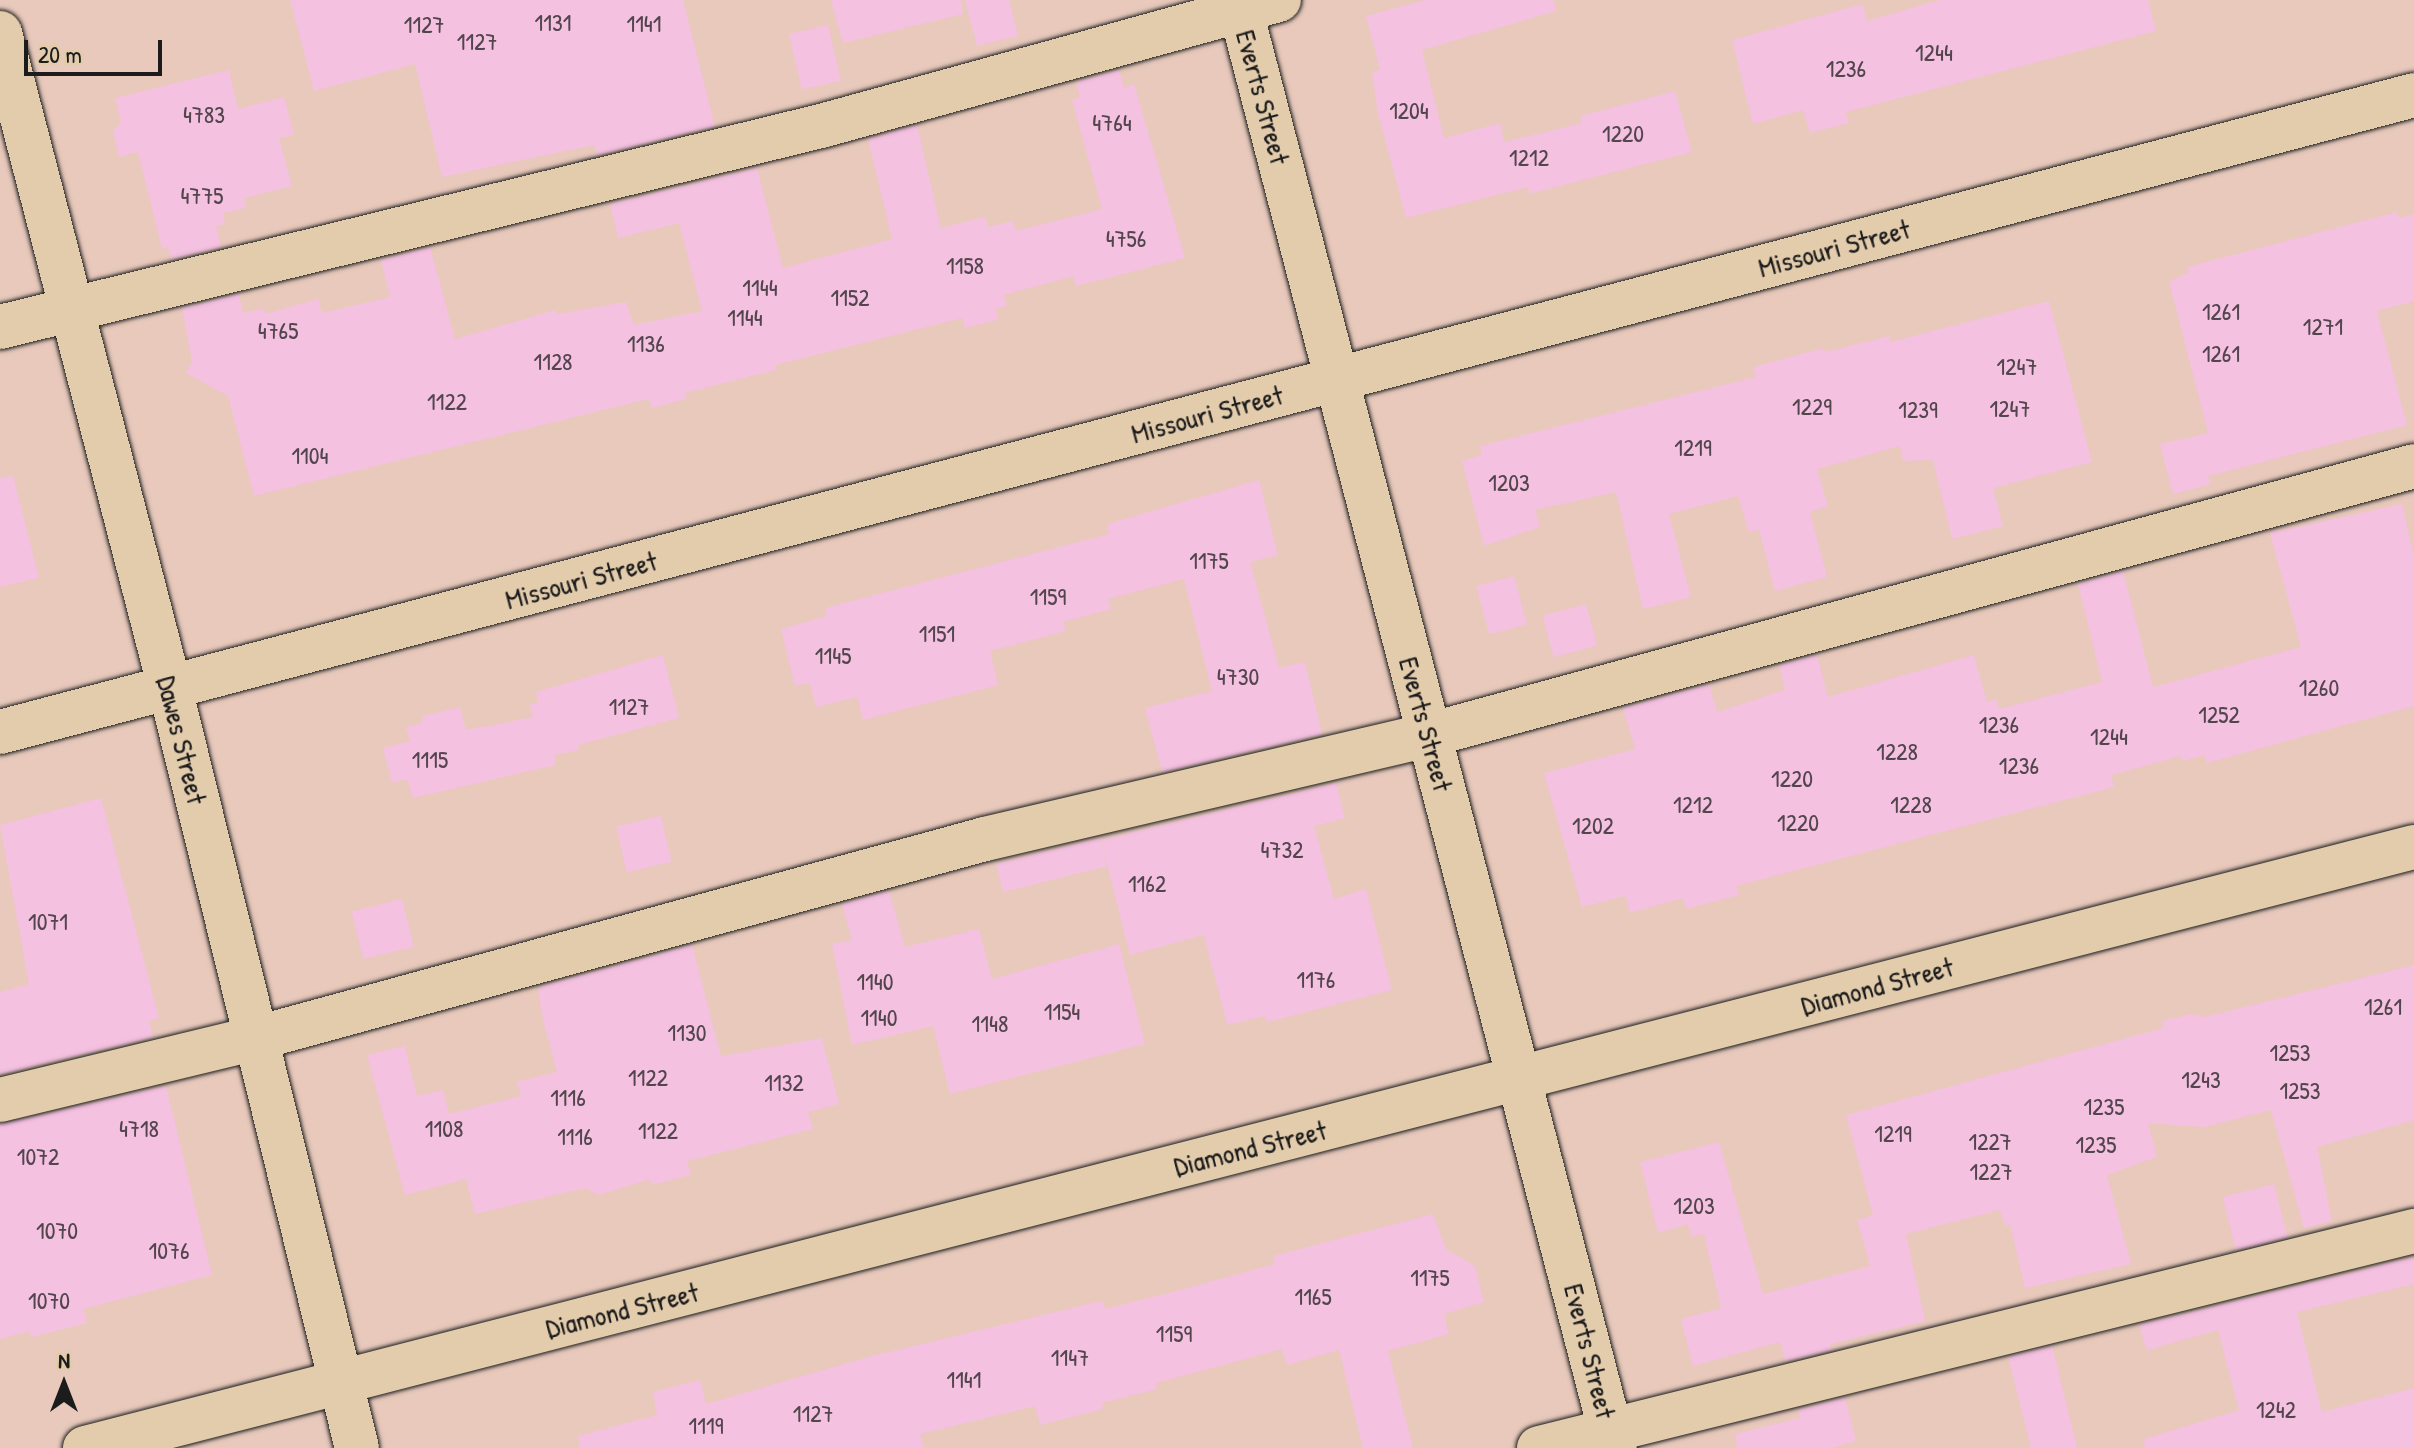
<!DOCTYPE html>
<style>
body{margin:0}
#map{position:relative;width:2414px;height:1448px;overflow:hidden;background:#e8c9bc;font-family:"Patrick Hand",sans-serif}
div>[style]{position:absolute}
.building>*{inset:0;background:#f4c1e0;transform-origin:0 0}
.roads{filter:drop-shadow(0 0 2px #1c1c1c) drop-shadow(0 0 2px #1c1c1c)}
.minor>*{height:44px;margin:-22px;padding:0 22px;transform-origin:22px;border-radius:22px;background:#e3ccac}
span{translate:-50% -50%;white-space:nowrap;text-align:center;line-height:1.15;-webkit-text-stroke:8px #e3ccac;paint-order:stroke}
.number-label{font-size:24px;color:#52454d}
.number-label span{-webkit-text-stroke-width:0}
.street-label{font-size:28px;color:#1c1c1c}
.north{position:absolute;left:24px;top:1344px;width:80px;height:80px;-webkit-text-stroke:6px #e3ccac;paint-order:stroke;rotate:0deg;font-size:22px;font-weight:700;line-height:32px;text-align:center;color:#1c1c1c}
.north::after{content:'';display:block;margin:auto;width:28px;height:36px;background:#1c1c1c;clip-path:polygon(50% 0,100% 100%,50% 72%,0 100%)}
.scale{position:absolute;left:24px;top:40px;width:138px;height:36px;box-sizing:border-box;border:4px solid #1c1c1c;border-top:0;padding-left:10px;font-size:24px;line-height:28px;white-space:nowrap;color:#1c1c1c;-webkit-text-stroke:6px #e3ccac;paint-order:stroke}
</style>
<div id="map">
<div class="building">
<div style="clip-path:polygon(290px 0,683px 0,715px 126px,597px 155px,594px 145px,442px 177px,415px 64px,314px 91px)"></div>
<div style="clip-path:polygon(831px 0,961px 0,963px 14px,843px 43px)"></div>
<div style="clip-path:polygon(965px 0,1009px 0,1018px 36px,977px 46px)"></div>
<div style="clip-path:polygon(1425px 0,1554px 0,1556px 11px,1422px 50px,1444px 138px,1500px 123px,1504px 142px,1582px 123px,1580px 116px,1675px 91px,1692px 152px,1529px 194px,1528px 187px,1406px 218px,1378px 113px,1372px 72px,1380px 70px,1366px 16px)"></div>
<div style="clip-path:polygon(1940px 0,2148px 0,2156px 31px,1846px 112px,1849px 123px,1810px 133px,1803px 110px,1753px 124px,1732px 40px,1863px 4px,1867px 21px)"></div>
<div style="left:828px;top:25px;width:57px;height:40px;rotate:77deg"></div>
<div style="clip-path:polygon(229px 70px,238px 109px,284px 97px,294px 135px,279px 138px,292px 186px,244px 198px,246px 208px,223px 213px,225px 224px,216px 226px,221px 247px,171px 259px,168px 247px,162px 249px,138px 152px,119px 157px,113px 131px,121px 122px,115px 98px)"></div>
<div style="clip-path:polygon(1119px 70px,1124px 88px,1134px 84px,1185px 258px,1076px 286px,1073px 276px,1004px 295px,1007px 306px,996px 309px,998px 320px,965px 328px,962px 318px,775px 365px,776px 370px,685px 393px,686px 399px,652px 408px,648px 399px,615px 407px,254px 496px,228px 396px,186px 373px,192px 361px,182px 308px,239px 294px,243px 313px,264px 308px,265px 314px,318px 299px,322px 313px,390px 297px,381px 260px,430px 247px,455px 339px,555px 310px,557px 314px,626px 302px,634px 325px,702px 311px,679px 223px,618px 238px,610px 204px,757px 168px,783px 268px,892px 239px,868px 139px,917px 125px,941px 228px,985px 217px,988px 227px,1013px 221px,1016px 231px,1102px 209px,1072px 100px,1080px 97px,1076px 82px)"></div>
<div style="clip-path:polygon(2397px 212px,2399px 218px,2414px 214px,2414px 301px,2377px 311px,2407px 425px,2208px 476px,2211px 484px,2173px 494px,2160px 444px,2208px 433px,2169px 282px,2189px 272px,2187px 267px)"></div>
<div style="clip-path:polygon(2049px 301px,2092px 462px,1993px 488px,2003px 526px,1952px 539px,1933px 460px,1903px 461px,1900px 446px,1817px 469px,1828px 506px,1810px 512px,1827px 577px,1775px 591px,1759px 530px,1749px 532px,1738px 496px,1669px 514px,1691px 597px,1643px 609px,1616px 492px,1535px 510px,1540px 527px,1484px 546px,1462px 461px,1482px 455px,1480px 446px,1756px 377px,1753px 367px,1824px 348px,1825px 352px,1889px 336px,1890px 342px)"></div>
<div style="clip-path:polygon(13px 476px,39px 578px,0 587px,0 478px)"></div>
<div style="clip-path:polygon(1259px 480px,1278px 555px,1250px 562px,1279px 668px,1305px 662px,1322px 734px,1162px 772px,1145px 708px,1212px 691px,1184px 579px,1108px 599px,1111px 609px,1063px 622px,1066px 631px,990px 651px,998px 685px,863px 720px,857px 697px,816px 707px,810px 683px,795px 686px,781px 629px,827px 616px,825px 608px,1109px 534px,1107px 524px)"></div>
<div style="clip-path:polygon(2402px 504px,2414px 557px,2414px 706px,2207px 763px,2204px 755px,2183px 761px,2181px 756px,2111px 775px,2114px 787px,1736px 886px,1739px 895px,1686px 909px,1683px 898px,1630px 913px,1625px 896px,1582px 907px,1544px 773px,1635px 749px,1623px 708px,1709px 684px,1717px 712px,1785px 690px,1779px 665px,1817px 655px,1828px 697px,1974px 655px,1987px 702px,1996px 699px,1999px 709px,2102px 682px,2078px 584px,2123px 571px,2153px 687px,2301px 647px,2270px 533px)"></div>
<div style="left:1514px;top:576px;width:50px;height:39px;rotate:75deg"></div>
<div style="left:1586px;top:604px;width:43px;height:45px;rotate:75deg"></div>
<div style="clip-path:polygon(663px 655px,679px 718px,578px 745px,579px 750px,554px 755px,556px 765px,413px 798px,407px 779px,392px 783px,383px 748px,410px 741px,406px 727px,422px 723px,423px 716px,460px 707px,466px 730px,533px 717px,530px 704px,538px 703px,536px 692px)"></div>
<div style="clip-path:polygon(1336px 783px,1345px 818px,1314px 826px,1334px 899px,1366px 889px,1392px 990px,1267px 1022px,1265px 1016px,1227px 1025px,1204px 935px,1130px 955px,1101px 840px)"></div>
<div style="clip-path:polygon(101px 798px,159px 1018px,149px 1021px,153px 1037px,0 1074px,0 992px,29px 984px,0 825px)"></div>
<div style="left:661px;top:816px;width:47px;height:46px;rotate:77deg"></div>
<div style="left:1100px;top:838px;width:29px;height:107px;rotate:76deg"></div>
<div style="clip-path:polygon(889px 891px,905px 947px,979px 929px,992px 979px,1119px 944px,1145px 1044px,950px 1094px,933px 1026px,852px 1045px,832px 944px,852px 940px,842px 904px)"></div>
<div style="left:402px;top:899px;width:49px;height:52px;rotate:76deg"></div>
<div style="clip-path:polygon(692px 945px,721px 1056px,822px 1038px,839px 1104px,808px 1112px,813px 1129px,687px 1161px,691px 1175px,651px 1185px,650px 1179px,599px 1195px,585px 1188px,475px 1214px,466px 1179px,405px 1195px,367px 1055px,405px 1046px,417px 1096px,443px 1090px,449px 1114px,521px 1096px,517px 1082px,557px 1072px,544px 1024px,538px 991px,542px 986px)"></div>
<div style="clip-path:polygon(2414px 965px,2414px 1120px,2317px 1147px,2332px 1221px,2304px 1228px,2271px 1110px,2204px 1127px,2148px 1123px,2157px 1157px,2107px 1175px,2131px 1264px,2025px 1288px,2010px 1224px,2005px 1226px,2000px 1210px,1906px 1234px,1925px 1321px,1830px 1344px,1832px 1350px,1785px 1361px,1780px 1342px,1693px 1366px,1681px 1319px,1721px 1308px,1704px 1234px,1692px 1237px,1688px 1224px,1658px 1233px,1640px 1162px,1719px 1142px,1763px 1294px,1870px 1266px,1857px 1220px,1873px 1215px,1846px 1115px,2163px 1028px,2162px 1021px,2191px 1014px,2204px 1017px)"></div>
<div style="clip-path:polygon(166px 1086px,212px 1275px,83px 1309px,87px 1323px,31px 1337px,29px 1331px,0 1339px,0 1124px)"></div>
<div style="left:2274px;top:1184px;width:55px;height:53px;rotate:76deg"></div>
<div style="clip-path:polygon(1433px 1214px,1446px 1249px,1475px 1266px,1484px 1302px,1444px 1314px,1449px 1334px,1388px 1351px,1413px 1448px,1363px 1448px,1339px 1350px,1287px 1365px,1282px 1349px,1156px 1383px,1157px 1389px,1102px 1403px,1103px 1409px,1040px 1425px,1035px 1406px,920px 1434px,924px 1448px,580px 1448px,578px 1436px,657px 1415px,653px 1392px,700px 1380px,706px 1404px,872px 1356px,1097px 1302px,1103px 1301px,1105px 1309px,1172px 1292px,1275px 1264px,1273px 1256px)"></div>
<div style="clip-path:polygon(2414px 1257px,2414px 1284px,2297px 1312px,2322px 1412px,2414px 1388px,2414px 1448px,2145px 1448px,2144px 1439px,2239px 1410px,2218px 1330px,2147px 1350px,2139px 1325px)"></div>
<div style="left:2052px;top:1346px;width:105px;height:45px;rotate:76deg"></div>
<div style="clip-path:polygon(1845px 1398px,1856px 1441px,1831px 1448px,1737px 1448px,1735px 1434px,1800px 1418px,1798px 1410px)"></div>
</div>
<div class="roads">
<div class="minor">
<div style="left:1238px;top:0;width:1496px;rotate:75.41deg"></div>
<div style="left:0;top:33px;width:677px;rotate:75.45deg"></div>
<div style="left:170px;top:688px;width:783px;rotate:76.18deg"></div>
<div style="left:0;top:327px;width:845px;rotate:-13.76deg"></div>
<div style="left:821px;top:126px;width:475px;rotate:-15.4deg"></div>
<div style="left:0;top:732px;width:2497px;rotate:-14.78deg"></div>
<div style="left:0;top:1100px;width:264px;rotate:-13.6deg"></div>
<div style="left:257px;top:1038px;width:755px;rotate:-15.29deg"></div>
<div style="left:985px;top:839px;width:456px;rotate:-13.2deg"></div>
<div style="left:1429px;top:735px;width:1021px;rotate:-15.27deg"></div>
<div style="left:85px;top:1448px;width:2405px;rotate:-14.47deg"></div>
<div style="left:1539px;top:1448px;width:902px;rotate:-13.93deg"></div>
</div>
</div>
<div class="number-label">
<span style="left:553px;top:23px">1131</span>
<span style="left:644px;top:24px">1141</span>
<span style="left:424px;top:25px">1127</span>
<span style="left:477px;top:42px">1127</span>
<span style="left:1934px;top:53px">1244</span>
<span style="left:1846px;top:69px">1236</span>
<span style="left:1409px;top:111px">1204</span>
<span style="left:204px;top:115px">4783</span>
<span style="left:1112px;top:123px">4764</span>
<span style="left:1623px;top:134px">1220</span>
<span style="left:1529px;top:158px">1212</span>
<span style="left:202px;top:196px">4775</span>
<span style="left:1126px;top:239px">4756</span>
<span style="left:965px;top:266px">1158</span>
<span style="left:760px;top:288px">1144</span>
<span style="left:850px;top:298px">1152</span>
<span style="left:2221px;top:312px">1261</span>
<span style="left:745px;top:318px">1144</span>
<span style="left:2323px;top:327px">1271</span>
<span style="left:278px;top:331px">4765</span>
<span style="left:646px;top:344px">1136</span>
<span style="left:2221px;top:354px">1261</span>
<span style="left:553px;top:362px">1128</span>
<span style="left:2017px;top:367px">1247</span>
<span style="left:447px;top:402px">1122</span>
<span style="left:1812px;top:407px">1229</span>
<span style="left:2010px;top:409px">1247</span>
<span style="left:1918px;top:410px">1239</span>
<span style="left:1693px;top:448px">1219</span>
<span style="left:310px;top:456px">1104</span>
<span style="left:1509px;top:483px">1203</span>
<span style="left:1209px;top:561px">1175</span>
<span style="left:1048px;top:597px">1159</span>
<span style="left:937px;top:634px">1151</span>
<span style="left:833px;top:656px">1145</span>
<span style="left:1238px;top:677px">4730</span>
<span style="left:2319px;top:688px">1260</span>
<span style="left:629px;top:707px">1127</span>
<span style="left:2219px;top:715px">1252</span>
<span style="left:1999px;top:725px">1236</span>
<span style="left:2109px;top:737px">1244</span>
<span style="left:1897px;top:752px">1228</span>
<span style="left:430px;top:760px">1115</span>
<span style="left:2019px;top:766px">1236</span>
<span style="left:1792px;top:779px">1220</span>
<span style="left:1693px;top:805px">1212</span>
<span style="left:1911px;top:805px">1228</span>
<span style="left:1798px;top:823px">1220</span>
<span style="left:1593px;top:826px">1202</span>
<span style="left:1282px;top:850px">4732</span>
<span style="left:1147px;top:884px">1162</span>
<span style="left:48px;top:922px">1071</span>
<span style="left:1316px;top:980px">1176</span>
<span style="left:875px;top:982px">1140</span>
<span style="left:2383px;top:1007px">1261</span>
<span style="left:1062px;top:1012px">1154</span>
<span style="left:879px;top:1018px">1140</span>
<span style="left:990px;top:1024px">1148</span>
<span style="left:687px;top:1033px">1130</span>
<span style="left:2290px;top:1053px">1253</span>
<span style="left:648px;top:1078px">1122</span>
<span style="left:2201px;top:1080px">1243</span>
<span style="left:784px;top:1083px">1132</span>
<span style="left:2300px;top:1091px">1253</span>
<span style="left:568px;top:1098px">1116</span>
<span style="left:2104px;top:1107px">1235</span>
<span style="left:139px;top:1129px">4718</span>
<span style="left:444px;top:1129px">1108</span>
<span style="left:658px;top:1131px">1122</span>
<span style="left:1893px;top:1134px">1219</span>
<span style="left:575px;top:1137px">1116</span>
<span style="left:1990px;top:1142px">1227</span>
<span style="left:2096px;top:1145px">1235</span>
<span style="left:38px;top:1157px">1072</span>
<span style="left:1991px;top:1172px">1227</span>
<span style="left:1694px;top:1206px">1203</span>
<span style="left:57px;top:1231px">1070</span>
<span style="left:169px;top:1251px">1076</span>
<span style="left:1430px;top:1278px">1175</span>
<span style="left:1313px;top:1297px">1165</span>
<span style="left:49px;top:1301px">1070</span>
<span style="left:1174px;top:1334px">1159</span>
<span style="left:1070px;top:1358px">1147</span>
<span style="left:964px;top:1380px">1141</span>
<span style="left:2276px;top:1410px">1242</span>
<span style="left:813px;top:1414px">1127</span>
<span style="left:706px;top:1426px">1119</span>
</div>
<div class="street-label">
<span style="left:1263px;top:97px;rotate:75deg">Everts Street</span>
<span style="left:1834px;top:248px;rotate:-15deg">Missouri Street</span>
<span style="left:1207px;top:414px;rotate:-15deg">Missouri Street</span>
<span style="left:581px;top:580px;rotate:-15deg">Missouri Street</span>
<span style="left:1426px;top:724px;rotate:75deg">Everts Street</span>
<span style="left:182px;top:740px;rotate:76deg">Dawes Street</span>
<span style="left:1877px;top:986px;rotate:-15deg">Diamond Street</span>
<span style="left:1250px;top:1148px;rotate:-14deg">Diamond Street</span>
<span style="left:622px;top:1310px;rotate:-14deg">Diamond Street</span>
<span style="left:1590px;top:1351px;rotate:76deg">Everts Street</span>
</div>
<div class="north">N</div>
<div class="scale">20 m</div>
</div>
